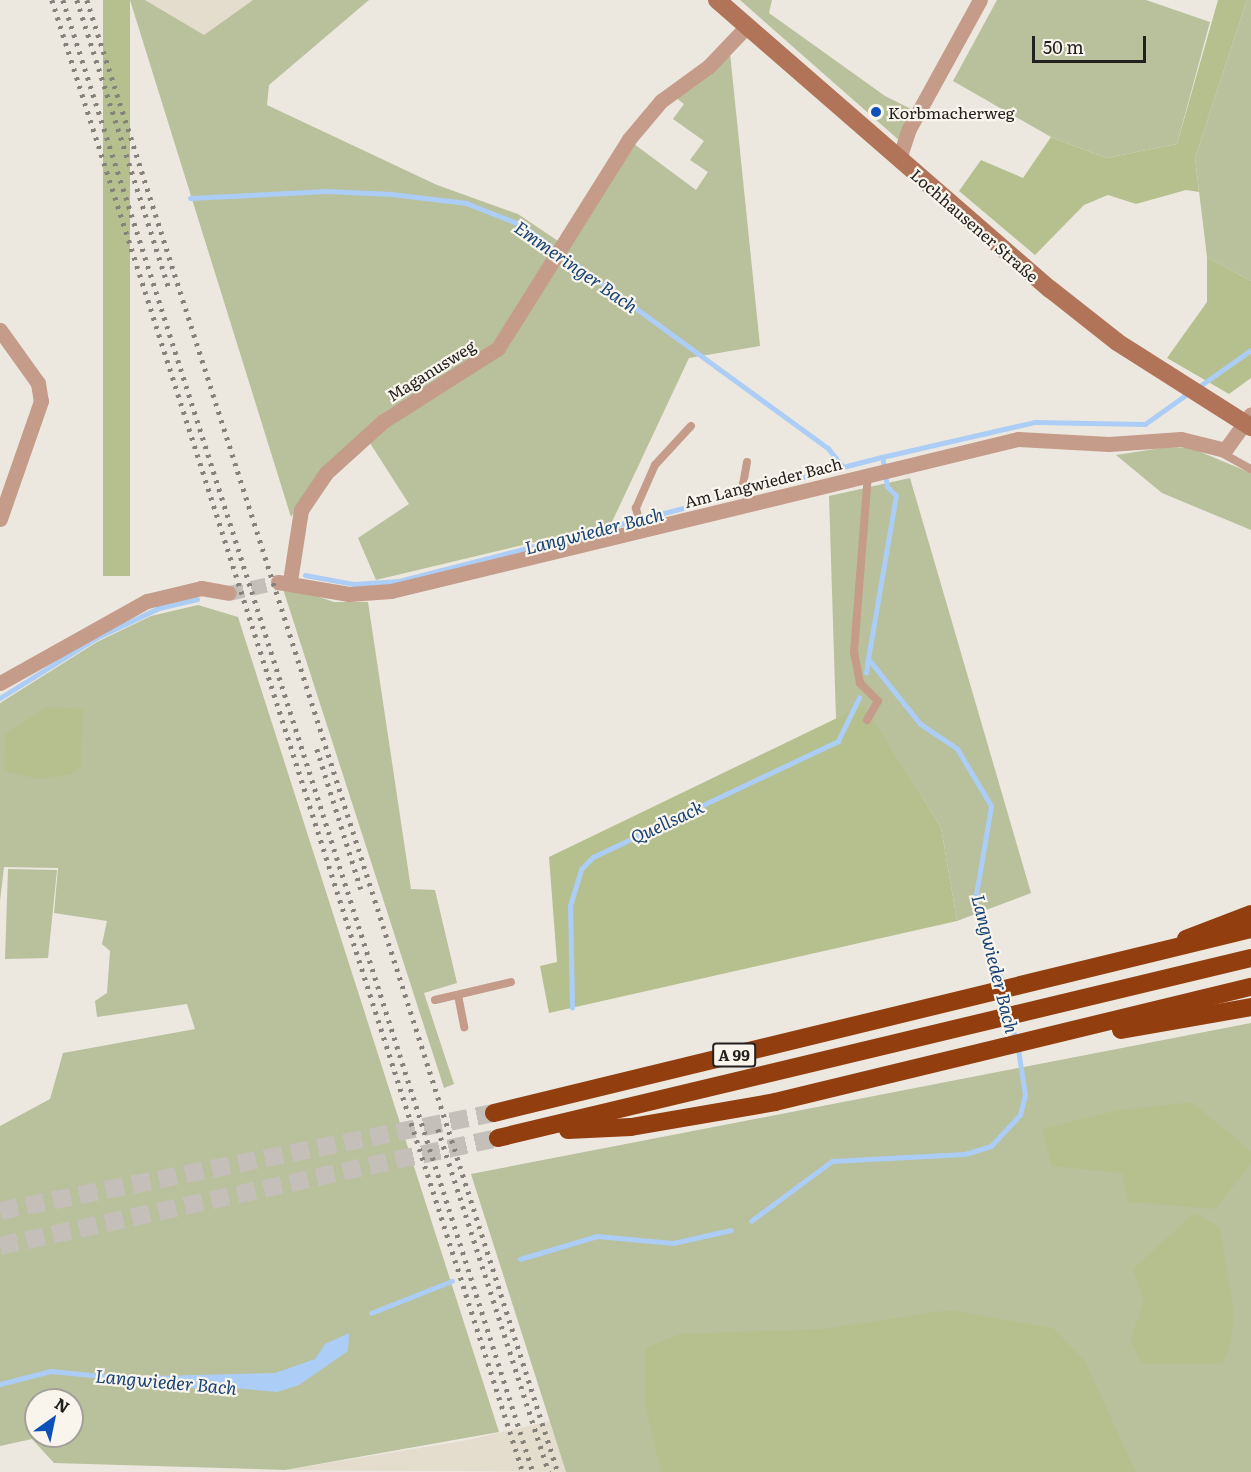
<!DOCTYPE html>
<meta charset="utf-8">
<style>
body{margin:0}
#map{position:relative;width:1251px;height:1472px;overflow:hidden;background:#ece8e0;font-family:Literata,serif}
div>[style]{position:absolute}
.built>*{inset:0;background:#e4ddce}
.green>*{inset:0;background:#b8c09c}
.forest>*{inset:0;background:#b6c08e;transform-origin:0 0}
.water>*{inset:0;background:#accdf6}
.stream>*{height:4.5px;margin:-2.25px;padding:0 2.25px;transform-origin:2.25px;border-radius:2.25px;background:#accdf6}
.street-tunnel>*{height:15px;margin-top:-7.5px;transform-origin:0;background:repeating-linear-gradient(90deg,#c4c0b9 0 15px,transparent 0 23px)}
.highway-tunnel>*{height:18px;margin-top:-9px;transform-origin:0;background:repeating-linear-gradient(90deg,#c4c0b9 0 18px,transparent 0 27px)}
.lane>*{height:8px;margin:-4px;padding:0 4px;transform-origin:4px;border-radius:4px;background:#c59b89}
.street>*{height:15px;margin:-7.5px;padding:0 7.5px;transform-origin:7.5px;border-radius:7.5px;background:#c59b89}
.secondary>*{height:18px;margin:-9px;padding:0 9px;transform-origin:9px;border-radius:9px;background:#b17459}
.highway>*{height:18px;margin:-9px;padding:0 9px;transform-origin:9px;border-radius:9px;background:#933e0e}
.rail>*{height:4.5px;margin-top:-2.25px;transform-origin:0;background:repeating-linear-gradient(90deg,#85827c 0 3px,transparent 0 9px)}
.dots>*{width:16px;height:16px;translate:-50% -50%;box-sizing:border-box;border:3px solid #f9f5ed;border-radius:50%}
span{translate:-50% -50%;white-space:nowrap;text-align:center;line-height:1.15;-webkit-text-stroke:4.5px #f9f5ed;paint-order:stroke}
.shield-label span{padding:2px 4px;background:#f9f5ed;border:2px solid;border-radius:4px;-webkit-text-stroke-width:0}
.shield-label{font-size:15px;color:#23211e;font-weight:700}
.poi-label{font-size:16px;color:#23211e}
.left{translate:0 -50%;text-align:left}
.street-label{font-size:16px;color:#23211e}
.water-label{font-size:18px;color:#174274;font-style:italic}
.north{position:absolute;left:24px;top:1388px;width:60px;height:60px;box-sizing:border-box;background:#f9f5ed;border:2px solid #a3a09a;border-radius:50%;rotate:33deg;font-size:16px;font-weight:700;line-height:24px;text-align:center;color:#23211e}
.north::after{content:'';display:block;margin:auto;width:21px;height:27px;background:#0d50ba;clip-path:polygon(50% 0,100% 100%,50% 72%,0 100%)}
.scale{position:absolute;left:1032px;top:36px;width:114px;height:27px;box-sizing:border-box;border:3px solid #23211e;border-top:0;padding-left:8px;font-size:18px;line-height:21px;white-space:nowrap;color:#23211e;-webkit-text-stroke:4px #f9f5ed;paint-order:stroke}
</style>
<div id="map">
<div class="built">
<div style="clip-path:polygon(145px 0,253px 0,204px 35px)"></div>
<div style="clip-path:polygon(550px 1421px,566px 1472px,285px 1470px,463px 1441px)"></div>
</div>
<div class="green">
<div style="clip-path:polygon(130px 0,145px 0,204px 35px,253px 0,369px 0,269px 85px,267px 105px,437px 185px,518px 214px,564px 245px,508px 332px,322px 470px,291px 517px)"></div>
<div style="clip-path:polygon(740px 0,772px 0,769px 13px,885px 96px,917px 112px,900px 141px)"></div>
<div style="clip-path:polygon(997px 0,1146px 0,1210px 22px,1177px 144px,1106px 158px,1051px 137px,953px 81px)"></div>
<div style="clip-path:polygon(1247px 0,1251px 0,1251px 281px,1207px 257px,1195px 158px)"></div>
<div style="clip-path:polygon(730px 53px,760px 346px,689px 358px,611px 524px,376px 580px,358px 538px,409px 504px,368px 440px,481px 367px,630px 141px,696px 190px,708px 172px,690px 160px,704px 141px,673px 119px,684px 104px,675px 97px)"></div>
<div style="clip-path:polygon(1168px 447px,1191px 448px,1251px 473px,1251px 530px,1162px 493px,1116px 455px)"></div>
<div style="clip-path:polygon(910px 478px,1031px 893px,957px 921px,941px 827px,864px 706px,836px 719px,829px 496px)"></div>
<div style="clip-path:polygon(290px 587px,334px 602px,368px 602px,411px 889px,435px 890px,457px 983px,424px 993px,454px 1084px,444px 1088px,283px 589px)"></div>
<div style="clip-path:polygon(evenodd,198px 605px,238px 617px,499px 1432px,285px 1470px,54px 1463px,32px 1439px,0 1446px,0 1126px,50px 1099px,63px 1053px,195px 1029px,187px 1004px,97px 1017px,95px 1001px,107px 993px,110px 951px,102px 944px,107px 921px,54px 913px,58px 868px,4px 867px,0 901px,0 703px,97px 642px,151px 616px,198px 605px,36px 1400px,72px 1400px,72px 1436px,36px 1436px,36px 1400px)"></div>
<div style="clip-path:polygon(8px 869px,57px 870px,48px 958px,5px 959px)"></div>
<div style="clip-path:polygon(1251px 1023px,1251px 1472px,566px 1472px,471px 1174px)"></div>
</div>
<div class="forest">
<div style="left:103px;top:0;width:27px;height:576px"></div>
<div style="clip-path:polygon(1218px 0,1247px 0,1195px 158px,1199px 192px,1186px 190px,1136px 204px,1108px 195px,1084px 205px,1035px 255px,959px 191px,981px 160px,1023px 178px,1051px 137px,1106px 158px,1177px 144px)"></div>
<div style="clip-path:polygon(1207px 257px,1251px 281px,1251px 378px,1229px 394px,1167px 358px,1207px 302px)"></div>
<div style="clip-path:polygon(864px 705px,941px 827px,957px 921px,549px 1013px,540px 966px,557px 962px,549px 857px)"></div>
<div style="clip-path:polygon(46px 707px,83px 709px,81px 766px,72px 774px,38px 779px,4px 771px,5px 734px)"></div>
<div style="clip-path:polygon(1192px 1102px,1251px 1151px,1251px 1164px,1215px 1209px,1128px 1202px,1122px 1173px,1052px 1166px,1042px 1129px,1119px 1110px)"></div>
<div style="clip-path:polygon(1194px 1213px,1220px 1227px,1234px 1313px,1230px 1348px,1222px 1364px,1142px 1364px,1130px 1340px,1144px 1301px,1133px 1269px)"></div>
<div style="clip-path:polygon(949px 1310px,1053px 1328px,1085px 1361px,1136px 1472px,661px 1472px,646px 1409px,645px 1348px,680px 1334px,823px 1329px)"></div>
</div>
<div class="water">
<div style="clip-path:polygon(349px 1333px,348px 1351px,299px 1385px,277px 1392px,113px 1377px,275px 1373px,315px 1359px,325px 1344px)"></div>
</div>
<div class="stream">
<div style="left:190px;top:198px;width:137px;rotate:-2.9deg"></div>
<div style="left:327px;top:191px;width:64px;rotate:2.7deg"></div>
<div style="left:391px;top:194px;width:76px;rotate:6.8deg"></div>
<div style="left:466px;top:203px;width:60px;rotate:21.4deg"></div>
<div style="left:522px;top:225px;width:379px;rotate:36.1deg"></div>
<div style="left:828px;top:448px;width:22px;rotate:51deg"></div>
<div style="left:1197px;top:388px;width:66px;rotate:-35.1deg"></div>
<div style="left:305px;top:575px;width:50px;rotate:10.4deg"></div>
<div style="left:354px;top:584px;width:45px;rotate:-3.8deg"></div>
<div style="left:399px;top:581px;width:499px;rotate:-14.4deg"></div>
<div style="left:866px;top:673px;width:14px;rotate:-82deg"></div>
<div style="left:0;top:698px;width:113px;rotate:-32deg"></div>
<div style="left:96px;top:638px;width:70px;rotate:-25.5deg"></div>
<div style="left:159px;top:608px;width:39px;rotate:-13deg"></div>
<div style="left:1003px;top:985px;width:89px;rotate:-108.4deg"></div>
<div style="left:975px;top:901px;width:96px;rotate:-80.4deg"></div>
<div style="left:991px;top:806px;width:66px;rotate:-120.8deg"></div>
<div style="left:957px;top:749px;width:45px;rotate:-146deg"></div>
<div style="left:920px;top:724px;width:83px;rotate:-128.7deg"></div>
<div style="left:868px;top:659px;width:165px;rotate:-80.3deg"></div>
<div style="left:896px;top:496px;width:13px;rotate:-135deg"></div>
<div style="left:887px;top:487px;width:30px;rotate:-99deg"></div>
<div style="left:882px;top:457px;width:157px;rotate:-12.9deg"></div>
<div style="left:1035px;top:422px;width:110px;rotate:1deg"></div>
<div style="left:1145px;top:424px;width:55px;rotate:-35.4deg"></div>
<div style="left:1005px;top:993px;width:18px;rotate:77deg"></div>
<div style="left:572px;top:1008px;width:102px;rotate:-91.1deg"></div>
<div style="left:570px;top:906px;width:39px;rotate:-73deg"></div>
<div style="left:581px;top:869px;width:17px;rotate:-45deg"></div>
<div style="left:593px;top:857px;width:271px;rotate:-25.3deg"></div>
<div style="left:838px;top:741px;width:48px;rotate:-64deg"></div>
<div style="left:1011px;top:1020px;width:22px;rotate:77deg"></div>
<div style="left:751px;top:1221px;width:101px;rotate:-36.5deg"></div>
<div style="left:832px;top:1161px;width:133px;rotate:-3deg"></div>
<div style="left:965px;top:1154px;width:27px;rotate:-17deg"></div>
<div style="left:991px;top:1146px;width:42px;rotate:-46.9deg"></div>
<div style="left:1020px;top:1115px;width:21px;rotate:-76deg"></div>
<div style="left:1025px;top:1095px;width:47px;rotate:-98.7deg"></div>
<div style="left:520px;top:1259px;width:80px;rotate:-16.6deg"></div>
<div style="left:597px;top:1236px;width:76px;rotate:5.3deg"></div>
<div style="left:673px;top:1243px;width:59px;rotate:-12.6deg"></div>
<div style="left:371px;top:1313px;width:87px;rotate:-21.6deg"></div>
<div style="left:0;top:1384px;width:53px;rotate:-14.3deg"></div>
<div style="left:51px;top:1371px;width:171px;rotate:5.7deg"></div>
</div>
<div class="street-tunnel">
<div style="left:229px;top:593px;width:50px;rotate:-12.7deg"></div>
</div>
<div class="highway-tunnel">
<div style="left:0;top:1211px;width:504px;rotate:-11.22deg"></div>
<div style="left:0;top:1246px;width:510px;rotate:-12.24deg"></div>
</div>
<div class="lane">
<div style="left:1220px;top:452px;width:35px;rotate:29deg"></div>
<div style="left:747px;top:462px;width:22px;rotate:100deg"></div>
<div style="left:743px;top:484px;width:21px;rotate:73deg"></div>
<div style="left:642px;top:531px;width:24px;rotate:-105deg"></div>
<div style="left:636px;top:508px;width:47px;rotate:-66.2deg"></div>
<div style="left:655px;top:465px;width:53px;rotate:-47.3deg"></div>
<div style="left:867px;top:720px;width:22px;rotate:-60deg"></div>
<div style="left:878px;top:701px;width:25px;rotate:-135deg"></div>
<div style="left:860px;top:683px;width:32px;rotate:-101deg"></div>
<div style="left:854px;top:652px;width:178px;rotate:-85.5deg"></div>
<div style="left:458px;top:995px;width:33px;rotate:79deg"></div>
<div style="left:435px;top:1000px;width:78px;rotate:-13.3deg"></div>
</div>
<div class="street">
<div style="left:899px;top:159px;width:32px;rotate:-72deg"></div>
<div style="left:909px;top:129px;width:147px;rotate:-61.2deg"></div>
<div style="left:0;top:330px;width:65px;rotate:54.4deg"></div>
<div style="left:38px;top:383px;width:18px;rotate:81deg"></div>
<div style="left:41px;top:401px;width:125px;rotate:109.2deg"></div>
<div style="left:290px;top:581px;width:72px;rotate:-81.2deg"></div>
<div style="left:301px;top:510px;width:45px;rotate:-56deg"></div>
<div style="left:326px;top:473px;width:76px;rotate:-42.3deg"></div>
<div style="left:382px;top:422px;width:138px;rotate:-32.5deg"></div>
<div style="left:498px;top:348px;width:247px;rotate:-57.9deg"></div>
<div style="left:629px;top:139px;width:50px;rotate:-49.9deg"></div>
<div style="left:661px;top:101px;width:59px;rotate:-36.1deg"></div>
<div style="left:709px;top:66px;width:54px;rotate:-46.5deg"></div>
<div style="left:278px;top:582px;width:72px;rotate:9.6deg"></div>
<div style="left:349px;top:594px;width:42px;rotate:-4.1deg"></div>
<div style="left:391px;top:591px;width:645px;rotate:-13.63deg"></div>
<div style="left:1018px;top:439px;width:91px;rotate:3.1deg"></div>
<div style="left:1109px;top:444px;width:72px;rotate:-4deg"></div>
<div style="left:1181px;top:439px;width:45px;rotate:14deg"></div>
<div style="left:1225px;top:450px;width:44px;rotate:-54.2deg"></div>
<div style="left:0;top:683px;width:168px;rotate:-29.2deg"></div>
<div style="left:147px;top:601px;width:56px;rotate:-13.5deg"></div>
<div style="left:201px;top:588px;width:28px;rotate:10deg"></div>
</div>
<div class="secondary">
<div style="left:717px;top:0;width:441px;rotate:41deg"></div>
<div style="left:1050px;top:289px;width:85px;rotate:38.3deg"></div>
<div style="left:1117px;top:342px;width:159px;rotate:32.4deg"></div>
</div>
<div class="highway">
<div style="left:1186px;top:939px;width:70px;rotate:-21deg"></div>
<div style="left:1121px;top:1030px;width:132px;rotate:-10deg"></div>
<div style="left:494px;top:1113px;width:779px;rotate:-13.66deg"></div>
<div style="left:568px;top:1130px;width:63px;rotate:-2.7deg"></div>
<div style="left:631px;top:1127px;width:146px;rotate:-9.8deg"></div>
<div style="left:775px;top:1102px;width:490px;rotate:-13.6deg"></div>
<div style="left:498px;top:1138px;width:774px;rotate:-13.44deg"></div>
</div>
<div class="rail">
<div style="left:52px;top:0;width:1546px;rotate:72.26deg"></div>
<div style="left:63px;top:0;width:1545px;rotate:72.29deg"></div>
<div style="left:77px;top:0;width:303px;rotate:72.3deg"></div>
<div style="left:87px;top:0;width:1546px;rotate:72.26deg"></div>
<div style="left:317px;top:749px;width:147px;rotate:72.6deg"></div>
<div style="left:438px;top:1129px;width:361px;rotate:72.1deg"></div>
</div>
<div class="dots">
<div style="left:876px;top:112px;background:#0d50ba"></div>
</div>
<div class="shield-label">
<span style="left:734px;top:1055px">A 99</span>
</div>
<div class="poi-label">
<span class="left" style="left:888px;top:112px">Korbmacherweg</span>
</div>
<div class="street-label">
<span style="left:975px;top:225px;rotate:41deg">Lochhausener Straße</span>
<span style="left:431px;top:370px;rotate:-32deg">Maganusweg</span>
<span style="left:763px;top:482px;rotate:-14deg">Am Langwieder Bach</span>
</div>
<div class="water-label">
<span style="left:576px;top:267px;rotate:35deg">Emmeringer Bach</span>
<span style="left:594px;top:531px;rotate:-14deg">Langwieder Bach</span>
<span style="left:667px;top:822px;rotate:-25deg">Quellsack</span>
<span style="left:995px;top:964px;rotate:76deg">Langwieder Bach</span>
<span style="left:166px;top:1382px;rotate:5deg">Langwieder Bach</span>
</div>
<div class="north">N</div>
<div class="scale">50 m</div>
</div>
